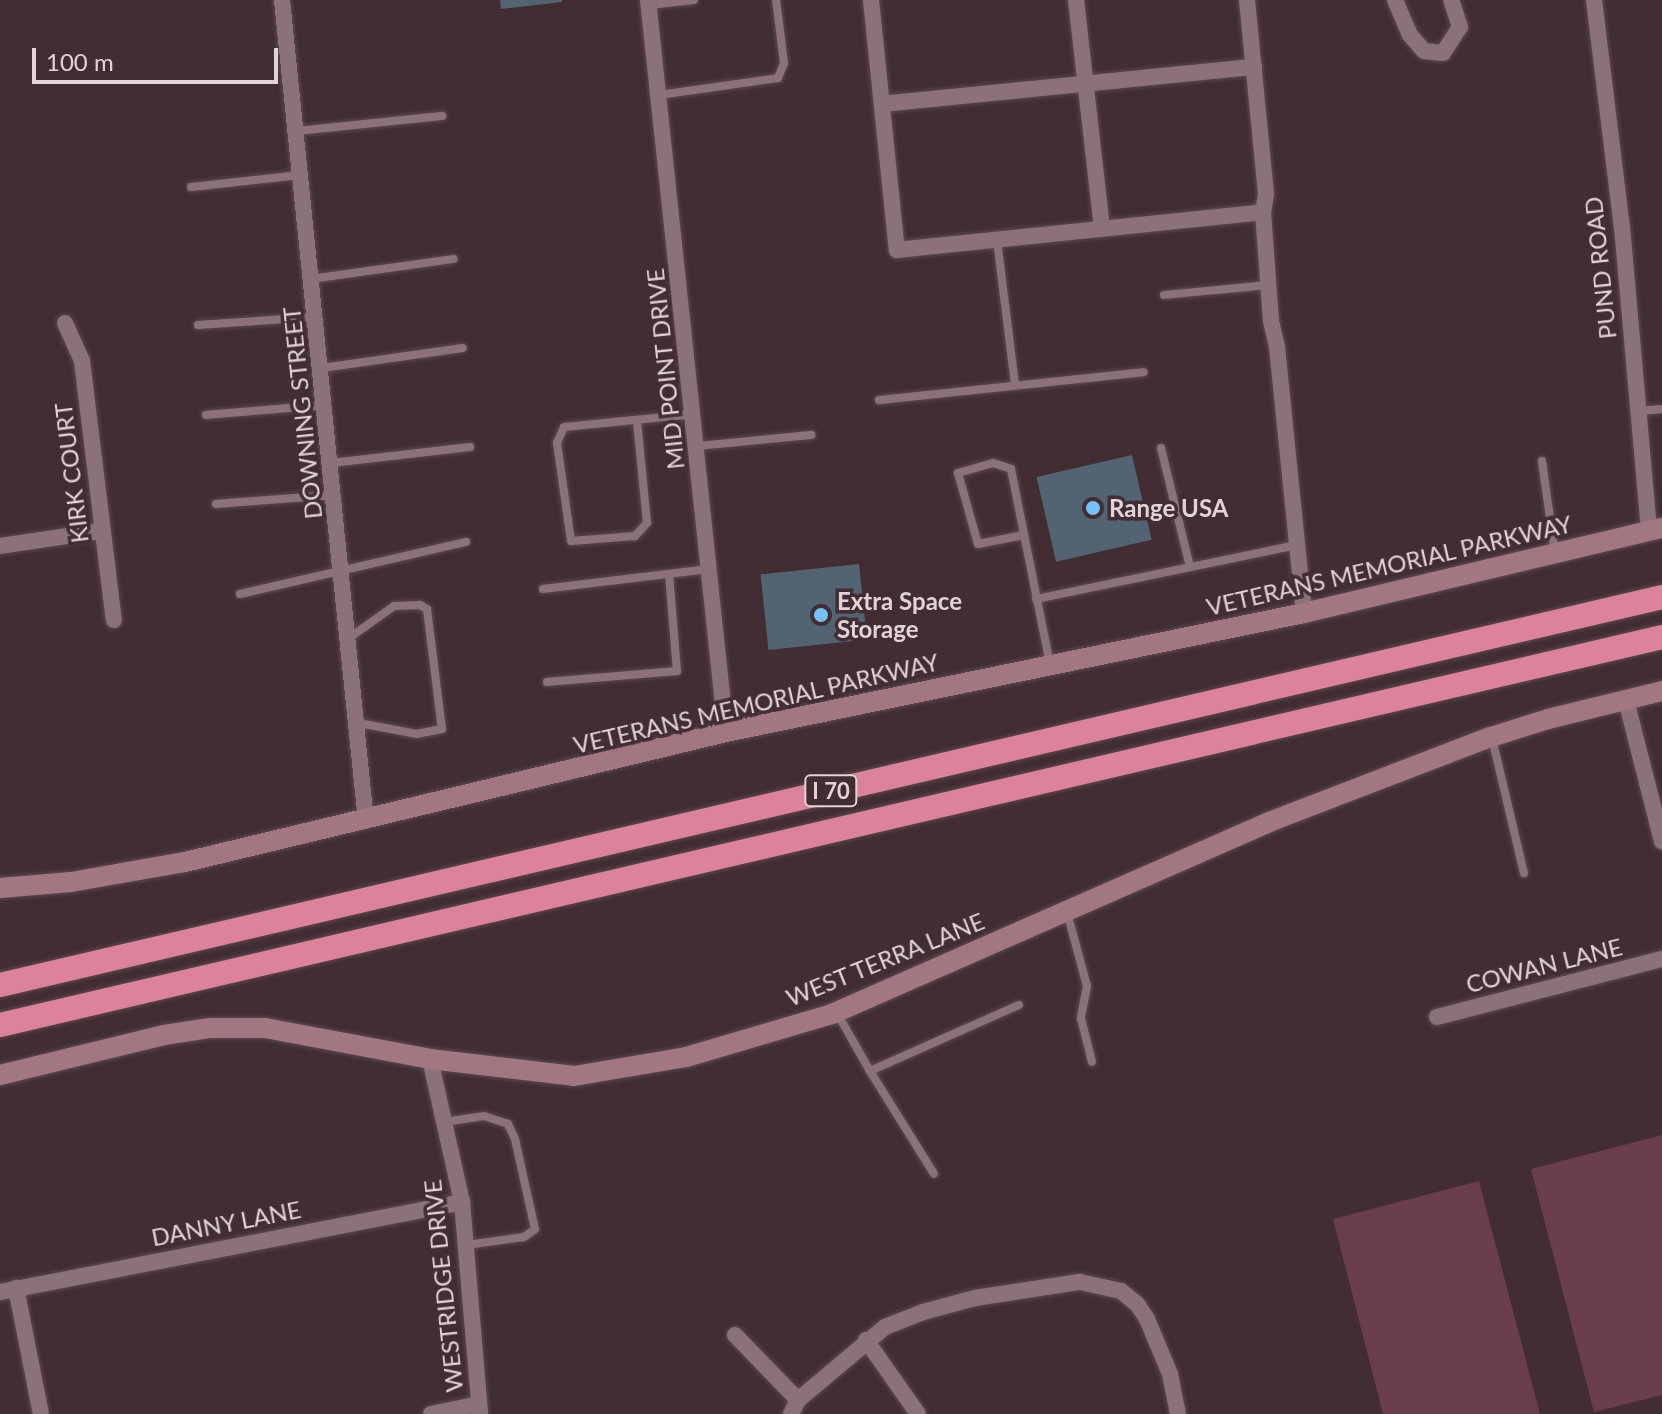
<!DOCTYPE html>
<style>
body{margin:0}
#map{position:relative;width:1662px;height:1414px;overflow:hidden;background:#412d32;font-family:Lato,sans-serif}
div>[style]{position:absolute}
.green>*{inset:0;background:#6a3e4a}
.building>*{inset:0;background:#526471;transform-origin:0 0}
.roads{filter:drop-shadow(0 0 2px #5b4a4f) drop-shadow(0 0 2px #5b4a4f)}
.lane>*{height:8px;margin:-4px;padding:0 4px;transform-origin:4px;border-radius:4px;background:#8a7278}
.street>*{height:16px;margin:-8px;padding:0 8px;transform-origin:8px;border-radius:8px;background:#8a7278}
.secondary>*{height:20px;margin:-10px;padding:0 10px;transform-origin:10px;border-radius:10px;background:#a37782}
.highway>*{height:24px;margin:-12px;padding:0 12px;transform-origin:12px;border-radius:12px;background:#dc829b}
.dots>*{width:22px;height:22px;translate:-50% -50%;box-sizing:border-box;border:4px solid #412d32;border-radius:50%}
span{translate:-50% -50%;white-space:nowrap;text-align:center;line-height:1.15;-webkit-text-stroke:7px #412d32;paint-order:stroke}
.shield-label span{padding:2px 6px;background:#412d32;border:2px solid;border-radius:6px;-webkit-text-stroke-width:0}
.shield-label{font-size:22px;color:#e1d3d6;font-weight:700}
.street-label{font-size:24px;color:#e1d3d6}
.poi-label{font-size:24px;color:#e1d3d6;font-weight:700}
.left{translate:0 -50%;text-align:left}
.scale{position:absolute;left:32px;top:48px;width:246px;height:36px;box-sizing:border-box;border:4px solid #e1d3d6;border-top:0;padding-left:10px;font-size:24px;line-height:28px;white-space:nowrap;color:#e1d3d6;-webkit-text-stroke:6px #412d32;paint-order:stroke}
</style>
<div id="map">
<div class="green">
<div style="clip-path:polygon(1662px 1135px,1662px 1395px,1594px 1412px,1531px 1169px)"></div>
<div style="clip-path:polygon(1479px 1181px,1540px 1414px,1383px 1414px,1333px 1219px)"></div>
</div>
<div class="building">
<div style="clip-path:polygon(500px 0,562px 0,562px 2px,501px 9px)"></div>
<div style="left:1132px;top:455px;width:87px;height:98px;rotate:77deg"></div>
<div style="left:859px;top:564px;width:76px;height:99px;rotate:84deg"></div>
</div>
<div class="roads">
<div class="lane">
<div style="left:649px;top:5px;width:45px;rotate:-6.3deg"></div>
<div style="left:659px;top:95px;width:120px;rotate:-8.1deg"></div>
<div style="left:778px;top:78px;width:16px;rotate:-68deg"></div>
<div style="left:784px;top:63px;width:64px;rotate:-97.2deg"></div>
<div style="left:296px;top:131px;width:147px;rotate:-5.9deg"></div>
<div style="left:191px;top:187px;width:110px;rotate:-6.3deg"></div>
<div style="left:997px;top:240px;width:146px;rotate:82.9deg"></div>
<div style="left:311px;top:279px;width:144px;rotate:-8deg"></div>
<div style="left:1164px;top:295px;width:103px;rotate:-5.5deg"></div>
<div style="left:198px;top:325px;width:117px;rotate:-3.9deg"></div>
<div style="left:322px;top:368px;width:142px;rotate:-8.1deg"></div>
<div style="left:879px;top:400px;width:266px;rotate:-6deg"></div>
<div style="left:1639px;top:411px;width:23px;rotate:-5deg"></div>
<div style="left:206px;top:415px;width:118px;rotate:-4.8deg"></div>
<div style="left:637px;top:421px;width:102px;rotate:84.4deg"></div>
<div style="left:647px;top:523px;width:18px;rotate:133deg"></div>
<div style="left:635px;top:536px;width:64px;rotate:175.5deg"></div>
<div style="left:571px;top:541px;width:99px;rotate:-98.1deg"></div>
<div style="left:557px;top:443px;width:17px;rotate:-66deg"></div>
<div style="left:564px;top:427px;width:131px;rotate:-5.7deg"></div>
<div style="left:698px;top:446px;width:114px;rotate:-5.6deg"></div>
<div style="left:1161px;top:448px;width:122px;rotate:76.3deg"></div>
<div style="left:1542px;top:461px;width:94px;rotate:82deg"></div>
<div style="left:331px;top:463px;width:140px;rotate:-6.6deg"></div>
<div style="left:216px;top:504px;width:117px;rotate:-4.4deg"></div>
<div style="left:1024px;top:535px;width:47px;rotate:168.9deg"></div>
<div style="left:978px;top:544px;width:74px;rotate:-105.7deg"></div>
<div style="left:958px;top:473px;width:36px;rotate:-16deg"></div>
<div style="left:993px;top:463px;width:19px;rotate:18deg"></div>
<div style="left:1011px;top:469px;width:200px;rotate:78.7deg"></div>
<div style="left:543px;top:589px;width:167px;rotate:-6.9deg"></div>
<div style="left:240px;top:594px;width:232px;rotate:-13deg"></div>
<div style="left:1036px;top:599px;width:266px;rotate:-11.7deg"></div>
<div style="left:349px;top:638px;width:55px;rotate:-35.4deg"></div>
<div style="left:394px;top:606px;width:26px;rotate:-2deg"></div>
<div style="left:420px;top:605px;width:8px;rotate:30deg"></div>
<div style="left:427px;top:609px;width:121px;rotate:82.9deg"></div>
<div style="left:442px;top:729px;width:25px;rotate:169deg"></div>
<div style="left:417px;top:734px;width:59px;rotate:-169.3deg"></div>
<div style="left:547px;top:682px;width:130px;rotate:-4.8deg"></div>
<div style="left:677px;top:671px;width:97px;rotate:-94.7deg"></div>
<div style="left:1492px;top:738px;width:139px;rotate:76.7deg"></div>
<div style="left:1067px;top:912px;width:77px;rotate:74.9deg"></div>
<div style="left:1087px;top:986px;width:33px;rotate:101deg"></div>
<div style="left:1081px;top:1018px;width:45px;rotate:76deg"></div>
<div style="left:837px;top:1013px;width:67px;rotate:60.4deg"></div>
<div style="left:870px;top:1071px;width:163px;rotate:-23.9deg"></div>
<div style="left:870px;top:1071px;width:121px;rotate:58.1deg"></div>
<div style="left:444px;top:1122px;width:40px;rotate:-8.5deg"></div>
<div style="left:484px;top:1116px;width:25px;rotate:18deg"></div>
<div style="left:508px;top:1124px;width:17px;rotate:65deg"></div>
<div style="left:515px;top:1139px;width:92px;rotate:77.5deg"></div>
<div style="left:535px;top:1229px;width:14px;rotate:144deg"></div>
<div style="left:524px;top:1237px;width:59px;rotate:172.1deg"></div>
</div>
<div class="street">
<div style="left:282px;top:0;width:825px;rotate:84.16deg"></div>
<div style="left:648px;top:0;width:736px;rotate:83.92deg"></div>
<div style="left:871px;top:0;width:251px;rotate:84.1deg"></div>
<div style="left:897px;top:250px;width:368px;rotate:-5.9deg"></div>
<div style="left:1076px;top:0;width:230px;rotate:83.5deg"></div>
<div style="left:1247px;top:0;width:195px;rotate:84.4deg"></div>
<div style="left:1266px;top:194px;width:18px;rotate:99deg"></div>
<div style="left:1263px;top:212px;width:109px;rotate:85.8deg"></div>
<div style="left:1271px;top:321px;width:27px;rotate:77deg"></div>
<div style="left:1277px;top:347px;width:267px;rotate:84.2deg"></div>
<div style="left:1395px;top:0;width:38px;rotate:67deg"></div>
<div style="left:1410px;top:35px;width:21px;rotate:49deg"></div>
<div style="left:1424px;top:51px;width:19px;rotate:6deg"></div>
<div style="left:1443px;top:53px;width:31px;rotate:-57deg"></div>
<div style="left:1460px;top:27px;width:28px;rotate:-108deg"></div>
<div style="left:1594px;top:0;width:229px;rotate:83deg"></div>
<div style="left:1622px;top:227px;width:305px;rotate:84.9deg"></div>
<div style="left:882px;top:104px;width:374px;rotate:-5.7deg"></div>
<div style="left:65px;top:323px;width:42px;rotate:65.9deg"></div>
<div style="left:82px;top:361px;width:261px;rotate:83deg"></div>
<div style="left:0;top:546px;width:102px;rotate:-8.4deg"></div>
<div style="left:1626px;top:700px;width:146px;rotate:75.7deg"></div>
<div style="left:1437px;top:1017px;width:232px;rotate:-14.5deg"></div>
<div style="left:430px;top:1059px;width:147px;rotate:77.4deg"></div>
<div style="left:462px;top:1202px;width:213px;rotate:85.1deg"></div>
<div style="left:16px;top:1288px;width:128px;rotate:78.8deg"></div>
<div style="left:0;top:1292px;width:471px;rotate:-11deg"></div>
<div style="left:735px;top:1335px;width:91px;rotate:45.9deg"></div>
<div style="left:866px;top:1340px;width:90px;rotate:54.9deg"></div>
<div style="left:431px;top:1414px;width:49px;rotate:-11.8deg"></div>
<div style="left:791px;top:1414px;width:16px;rotate:-63deg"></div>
<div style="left:798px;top:1400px;width:114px;rotate:-40deg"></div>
<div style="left:885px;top:1327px;width:41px;rotate:-21.5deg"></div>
<div style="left:923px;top:1312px;width:54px;rotate:-15.1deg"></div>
<div style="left:975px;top:1298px;width:106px;rotate:-8.7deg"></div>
<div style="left:1080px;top:1282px;width:42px;rotate:12.4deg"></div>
<div style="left:1121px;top:1291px;width:21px;rotate:39deg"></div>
<div style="left:1137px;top:1304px;width:18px;rotate:56deg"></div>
<div style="left:1147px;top:1319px;width:60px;rotate:67.3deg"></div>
<div style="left:1170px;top:1374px;width:41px;rotate:78.7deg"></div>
</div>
<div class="secondary">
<div style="left:0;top:888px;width:71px;rotate:-4.8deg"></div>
<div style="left:71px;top:882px;width:116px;rotate:-10deg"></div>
<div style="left:185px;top:862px;width:556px;rotate:-13.51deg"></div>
<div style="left:726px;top:732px;width:590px;rotate:-11.63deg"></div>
<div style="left:1304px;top:613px;width:368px;rotate:-13.4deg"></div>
<div style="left:0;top:1075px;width:169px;rotate:-13.7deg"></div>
<div style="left:164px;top:1035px;width:47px;rotate:-8.7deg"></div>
<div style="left:210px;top:1028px;width:55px"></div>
<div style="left:265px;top:1028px;width:168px;rotate:10.6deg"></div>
<div style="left:430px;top:1059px;width:145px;rotate:6.7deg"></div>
<div style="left:574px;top:1076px;width:114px;rotate:-9.6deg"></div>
<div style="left:686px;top:1057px;width:152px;rotate:-16.4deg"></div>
<div style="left:832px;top:1014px;width:477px;rotate:-23.7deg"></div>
<div style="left:1269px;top:822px;width:238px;rotate:-21deg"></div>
<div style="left:1491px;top:737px;width:60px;rotate:-17.5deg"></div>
<div style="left:1548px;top:719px;width:117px;rotate:-13.8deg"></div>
</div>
<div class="highway">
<div style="left:0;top:985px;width:1707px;rotate:-13.14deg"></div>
<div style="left:0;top:1025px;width:1707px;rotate:-13.14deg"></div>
</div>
</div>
<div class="dots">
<div style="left:1093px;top:508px;background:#73c1f5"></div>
<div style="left:821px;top:615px;background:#73c1f5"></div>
</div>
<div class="shield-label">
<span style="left:831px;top:791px">I 70</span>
</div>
<div class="street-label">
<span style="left:1600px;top:268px;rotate:-96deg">PUND ROAD</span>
<span style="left:665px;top:369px;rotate:-96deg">MID POINT DRIVE</span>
<span style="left:302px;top:413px;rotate:-96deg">DOWNING STREET</span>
<span style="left:71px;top:473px;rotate:-97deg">KIRK COURT</span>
<span style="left:1389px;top:565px;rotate:-13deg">VETERANS MEMORIAL PARKWAY</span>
<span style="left:756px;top:703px;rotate:-13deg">VETERANS MEMORIAL PARKWAY</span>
<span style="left:885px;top:959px;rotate:-22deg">WEST TERRA LANE</span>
<span style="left:1544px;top:965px;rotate:-14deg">COWAN LANE</span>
<span style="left:226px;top:1223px;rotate:-11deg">DANNY LANE</span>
<span style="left:443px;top:1286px;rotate:-96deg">WESTRIDGE DRIVE</span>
</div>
<div class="poi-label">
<span class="left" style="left:1109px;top:508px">Range USA</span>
<span class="left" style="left:837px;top:615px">Extra Space<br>Storage</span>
</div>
<div class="scale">100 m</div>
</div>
